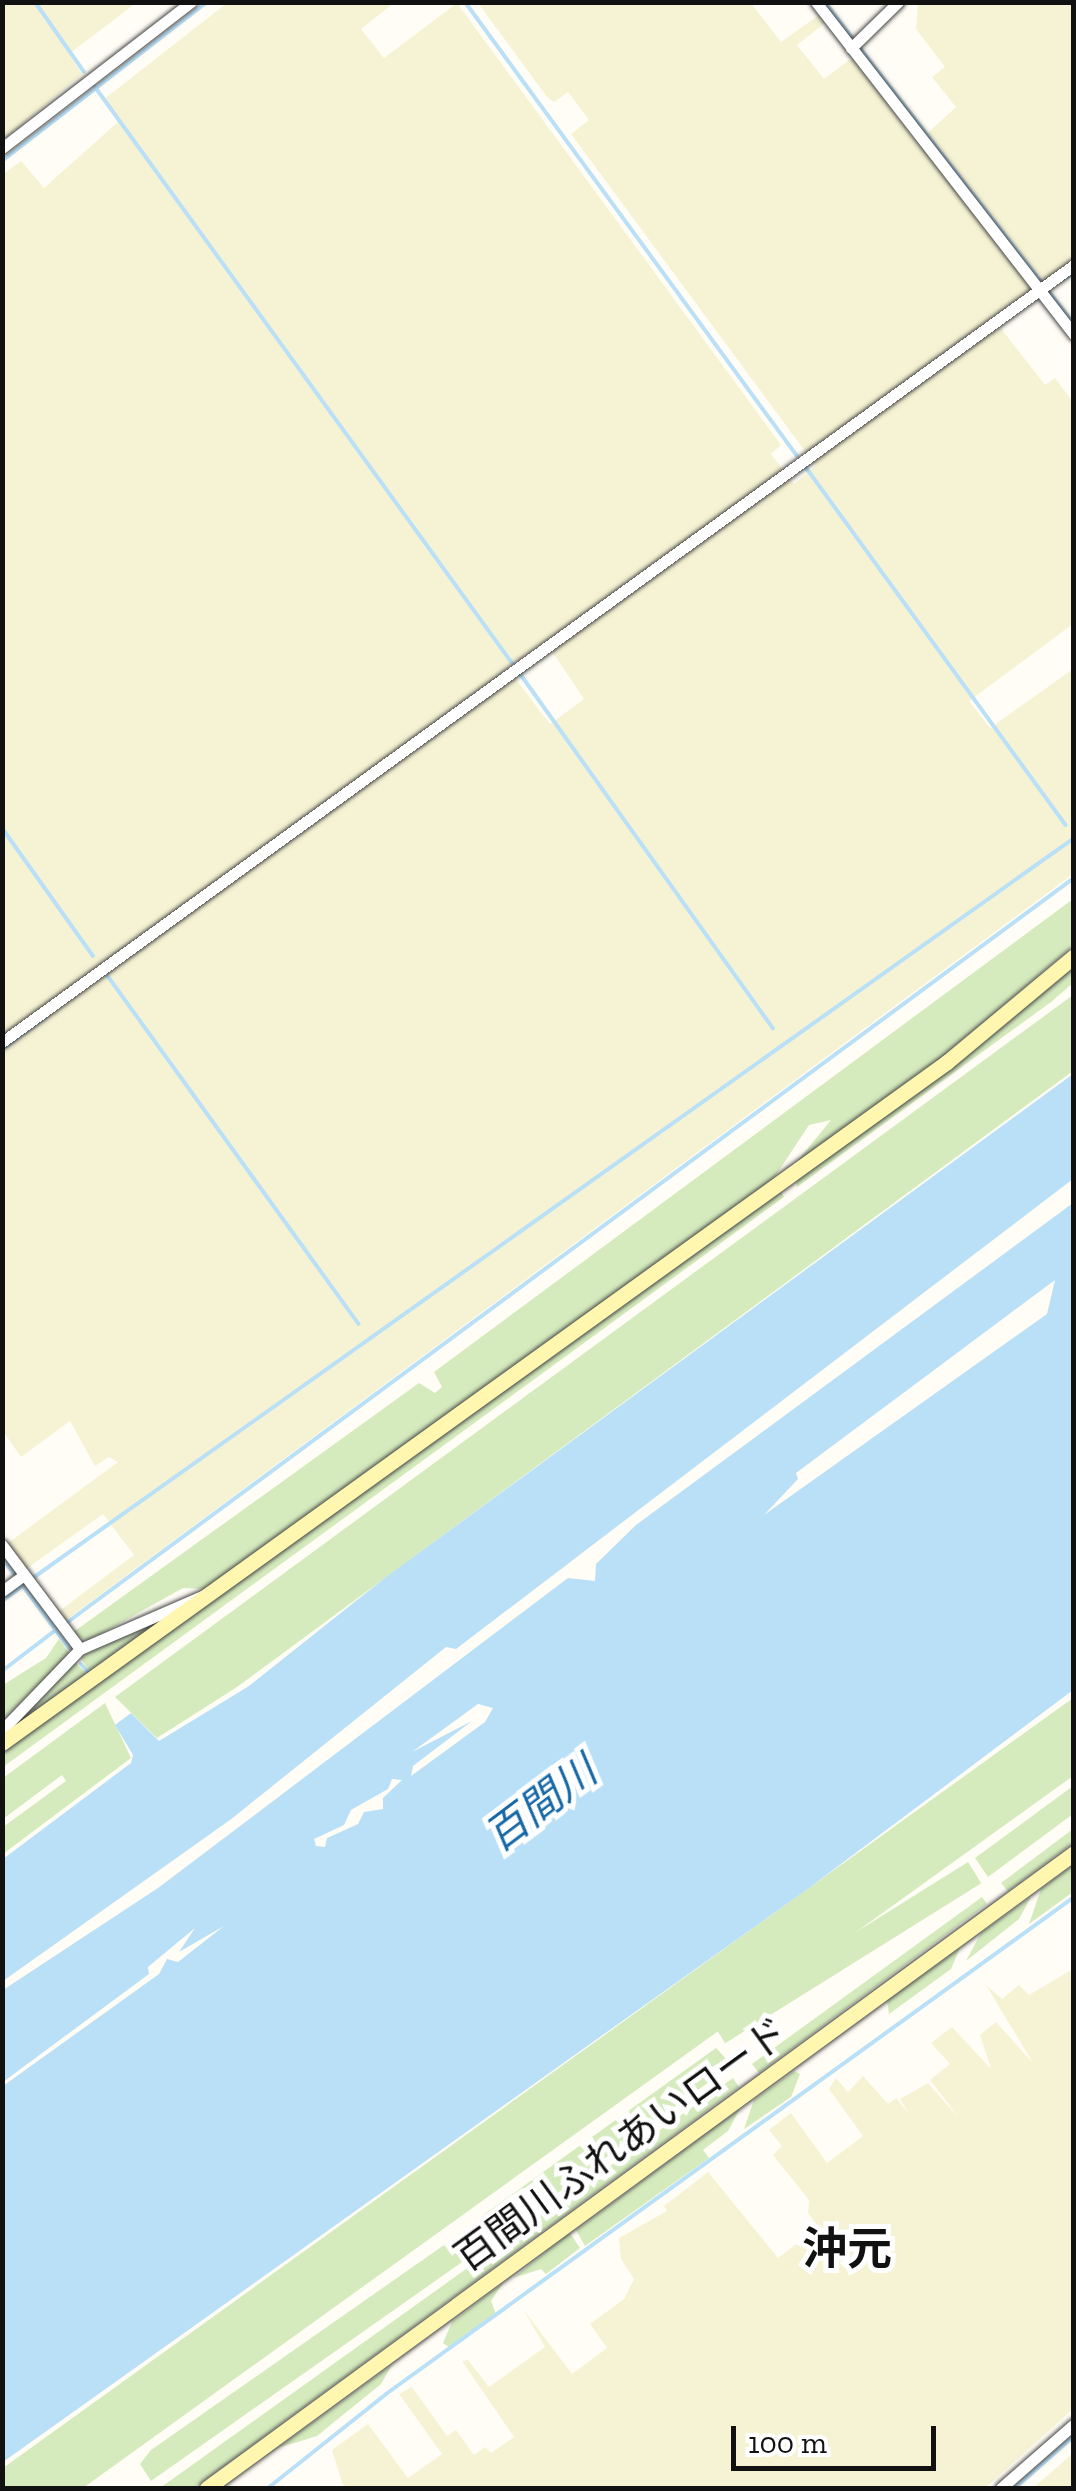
<!DOCTYPE html>
<meta charset="utf-8">
<style>
body{margin:0}
#map{position:relative;width:1076px;height:2491px;overflow:hidden;background:#fffdf5;font-family:"Zilla Slab","Noto Sans JP",serif}
div>[style]{position:absolute}
.farmland>*{inset:0;background:#f6f3d4}
.green>*{inset:0;background:#d5ebbd;transform-origin:0 0}
.water>*{inset:0;background:#b9e0f7}
.stream>*{height:4px;margin:-2px;padding:0 2px;transform-origin:2px;border-radius:2px;background:#b9e0f7}
.roads{filter:drop-shadow(0 0 2px #444) drop-shadow(0 0 2px #444)}
.street>*{height:11px;margin:-5.5px;padding:0 5.5px;transform-origin:5.5px;border-radius:5.5px;background:#fff}
.secondary>*{height:15px;margin:-7.5px;padding:0 7.5px;transform-origin:7.5px;border-radius:7.5px;background:#fff6b0}
span{translate:-50% -50%;white-space:nowrap;text-align:center;line-height:1.15;-webkit-text-stroke:10px #fff;paint-order:stroke}
.street-label{font-size:40px;color:#111}
.water-label{font-size:42px;color:#1768a6;font-style:italic}
.quarter-label{font-size:45px;color:#111;font-weight:700}
.frame{position:absolute;inset:0;border:5px solid #111;pointer-events:none}
.scale{position:absolute;left:731px;top:2426px;width:205px;height:45px;box-sizing:border-box;border:5px solid #111;border-top:0;padding-left:12px;font-size:30px;line-height:35px;white-space:nowrap;color:#111;-webkit-text-stroke:8px #fff;paint-order:stroke}
</style>
<div id="map">
<div class="farmland">
<div style="clip-path:polygon(3px 2px,136px 3px,69px 54px,82px 74px,3px 140px)"></div>
<div style="clip-path:polygon(evenodd,227px 3px,394px 3px,361px 29px,384px 58px,457px 3px,781px 445px,771px 454px,794px 484px,816px 466px,571px 134px,589px 120px,568px 92px,554px 102px,547px 97px,478px 3px,751px 3px,781px 42px,819px 15px,825px 23px,797px 45px,824px 79px,852px 58px,917px 143px,956px 107px,932px 77px,945px 67px,916px 29px,918px 3px,1073px 3px,1073px 261px,992px 317px,1045px 385px,1055px 378px,1073px 402px,1073px 624px,969px 701px,990px 728px,1073px 669px,1073px 874px,65px 1621px,58px 1612px,134px 1555px,103px 1514px,26px 1569px,8px 1543px,118px 1462px,109px 1457px,95px 1466px,70px 1421px,21px 1457px,3px 1431px,2px 175px,21px 161px,44px 188px,118px 122px,103px 100px,227px 3px,545px 641px,584px 699px,550px 724px,507px 668px,545px 641px)"></div>
<div style="clip-path:polygon(1073px 1969px,1073px 2409px,985px 2488px,347px 2488px,342px 2483px,332px 2450px,368px 2424px,408px 2478px,442px 2454px,399px 2394px,412px 2387px,447px 2436px,456px 2430px,474px 2455px,485px 2447px,491px 2453px,514px 2437px,462px 2361px,468px 2360px,489px 2387px,545px 2347px,523px 2309px,572px 2374px,607px 2348px,590px 2324px,624px 2299px,634px 2279px,621px 2259px,619px 2238px,667px 2211px,664px 2206px,708px 2172px,778px 2258px,818px 2227px,808px 2213px,809px 2200px,773px 2155px,782px 2146px,769px 2130px,791px 2113px,827px 2163px,863px 2136px,829px 2089px,836px 2078px,848px 2092px,863px 2076px,888px 2104px,896px 2098px,909px 2114px,900px 2099px,928px 2083px,959px 2118px,930px 2080px,950px 2064px,931px 2043px,952px 2027px,991px 2069px,980px 2035px,996px 2022px,1033px 2063px,986px 1985px,1002px 1999px,1019px 1985px,1029px 1995px)"></div>
<div style="clip-path:polygon(1073px 2453px,1073px 2488px,1033px 2488px,1070px 2456px)"></div>
</div>
<div class="green">
<div style="clip-path:polygon(1073px 899px,1073px 946px,940px 1059px,791px 1169px,831px 1120px,809px 1125px,774px 1178px,206px 1589px,183px 1588px,88px 1641px,72px 1633px,419px 1383px,435px 1393px,442px 1387px,434px 1372px)"></div>
<div style="clip-path:polygon(1073px 965px,1073px 983px,1051px 1002px,797px 1187px,796px 1180px,974px 1050px)"></div>
<div style="clip-path:polygon(1073px 995px,1073px 1071px,237px 1687px,157px 1738px,115px 1697px)"></div>
<div style="clip-path:polygon(781px 1192px,784px 1197px,3px 1767px,3px 1753px,99px 1680px)"></div>
<div style="clip-path:polygon(174px 1612px,90px 1672px,83px 1662px,81px 1657px,97px 1647px)"></div>
<div style="clip-path:polygon(59px 1639px,70px 1654px,3px 1720px,3px 1685px,46px 1658px)"></div>
<div style="clip-path:polygon(74px 1661px,87px 1674px,19px 1725px,17px 1722px)"></div>
<div style="clip-path:polygon(1073px 1698px,1073px 1776px,83px 2488px,3px 2488px,3px 2468px)"></div>
<div style="clip-path:polygon(105px 1703px,131px 1758px,3px 1854px,3px 1827px,66px 1781px,62px 1775px,3px 1819px,3px 1778px)"></div>
<div style="clip-path:polygon(1073px 1786px,1073px 1814px,988px 1877px,975px 1858px)"></div>
<div style="clip-path:polygon(1073px 1829px,1073px 1843px,1008px 1891px,1001px 1883px)"></div>
<div style="left:968px;top:1862px;width:25px;height:302px;rotate:58deg"></div>
<div style="clip-path:polygon(1073px 1865px,1073px 1892px,1029px 1924px,1041px 1889px)"></div>
<div style="clip-path:polygon(982px 1897px,987px 1904px,759px 2073px,752px 2064px)"></div>
<div style="clip-path:polygon(1031px 1897px,1019px 1919px,966px 1961px,981px 1933px)"></div>
<div style="clip-path:polygon(960px 1948px,951px 1969px,889px 2014px,887px 2001px)"></div>
<div style="clip-path:polygon(716px 2048px,732px 2065px,488px 2244px,474px 2224px,486px 2213px)"></div>
<div style="clip-path:polygon(794px 2071px,800px 2074px,791px 2097px,744px 2129px,754px 2100px)"></div>
<div style="clip-path:polygon(733px 2078px,739px 2087px,194px 2488px,160px 2488px)"></div>
<div style="clip-path:polygon(740px 2109px,728px 2131px,703px 2150px,709px 2158px,585px 2246px,576px 2230px)"></div>
<div style="clip-path:polygon(467px 2229px,482px 2248px,151px 2481px,140px 2464px,151px 2450px)"></div>
<div style="clip-path:polygon(570px 2233px,580px 2248px,546px 2274px,541px 2269px,513px 2278px)"></div>
<div style="clip-path:polygon(503px 2283px,491px 2301px,496px 2314px,450px 2348px,443px 2343px,452px 2322px)"></div>
<div style="clip-path:polygon(392px 2365px,381px 2384px,317px 2436px,278px 2448px)"></div>
</div>
<div class="water">
<div style="clip-path:polygon(1073px 1074px,1073px 1179px,456px 1649px,446px 1647px,230px 1820px,3px 1981px,3px 1859px,131px 1763px,133px 1755px,115px 1725px,131px 1713px,159px 1741px,249px 1686px,386px 1577px)"></div>
<div style="clip-path:polygon(evenodd,1073px 1203px,1073px 1690px,805px 1891px,3px 2462px,3px 2086px,159px 1974px,167px 1959px,178px 1962px,224px 1926px,179px 1952px,195px 1928px,148px 1967px,149px 1974px,3px 2082px,3px 1990px,158px 1888px,568px 1578px,595px 1581px,596px 1564px,636px 1525px,1073px 1203px,1055px 1280px,1047px 1314px,764px 1515px,798px 1479px,796px 1473px,1055px 1280px,1073px 1203px,478px 1704px,493px 1708px,485px 1722px,411px 1776px,413px 1766px,472px 1721px,412px 1752px,478px 1704px,1073px 1203px,392px 1779px,402px 1780px,383px 1798px,383px 1809px,364px 1812px,358px 1824px,327px 1838px,325px 1847px,316px 1846px,314px 1839px,344px 1825px,351px 1810px,388px 1789px,392px 1779px)"></div>
</div>
<div class="stream">
<div style="left:35px;top:2px;width:85px;rotate:55deg"></div>
<div style="left:465px;top:2px;width:562px;rotate:53.82deg"></div>
<div style="left:825px;top:2px;width:46px;rotate:52.9deg"></div>
<div style="left:859px;top:47px;width:351px;rotate:52.2deg"></div>
<div style="left:95px;top:87px;width:711px;rotate:54.1deg"></div>
<div style="left:2px;top:161px;width:259px;rotate:-37.8deg"></div>
<div style="left:1062px;top:280px;width:14px;rotate:-30deg"></div>
<div style="left:804px;top:465px;width:445px;rotate:54deg"></div>
<div style="left:518px;top:671px;width:439px;rotate:54.5deg"></div>
<div style="left:2px;top:828px;width:157px;rotate:54.6deg"></div>
<div style="left:104px;top:971px;width:435px;rotate:54.2deg"></div>
<div style="left:2px;top:1049px;width:56px;rotate:-36.3deg"></div>
<div style="left:2px;top:1558px;width:25px;rotate:53deg"></div>
<div style="left:23px;top:1585px;width:1289px;rotate:-35.4deg"></div>
<div style="left:23px;top:1586px;width:77px;rotate:53.4deg"></div>
<div style="left:2px;top:1601px;width:26px;rotate:-36deg"></div>
<div style="left:69px;top:1621px;width:1250px;rotate:-36.48deg"></div>
<div style="left:81px;top:1664px;width:11px;rotate:49deg"></div>
<div style="left:2px;top:1671px;width:69px;rotate:-37.4deg"></div>
<div style="left:268px;top:2488px;width:151px;rotate:-38.5deg"></div>
<div style="left:386px;top:2394px;width:849px;rotate:-35.84deg"></div>
<div style="left:1015px;top:2488px;width:79px;rotate:-41.4deg"></div>
</div>
<div class="roads">
<div class="street">
<div style="left:816px;top:2px;width:421px;rotate:52.2deg"></div>
<div style="left:851px;top:48px;width:66px;rotate:-44.4deg"></div>
<div style="left:2px;top:148px;width:239px;rotate:-37.7deg"></div>
<div style="left:2px;top:1042px;width:1324px;rotate:-35.94deg"></div>
<div style="left:2px;top:1545px;width:130px;rotate:53.1deg"></div>
<div style="left:2px;top:1591px;width:27px;rotate:-36deg"></div>
<div style="left:2px;top:1730px;width:112px;rotate:-46.1deg"></div>
<div style="left:80px;top:1649px;width:135px;rotate:-23.5deg"></div>
<div style="left:1001px;top:2488px;width:97px;rotate:-41.2deg"></div>
</div>
<div class="secondary">
<div style="left:2px;top:1743px;width:1165px;rotate:-35.78deg"></div>
<div style="left:947px;top:1062px;width:165px;rotate:-39.8deg"></div>
<div style="left:207px;top:2488px;width:1075px;rotate:-36.22deg"></div>
</div>
</div>
<div class="street-label">
<span style="left:621px;top:2144px;rotate:-36deg">百間川ふれあいロード</span>
</div>
<div class="water-label">
<span style="left:541px;top:1804px;rotate:-37deg">百間川</span>
</div>
<div class="quarter-label">
<span style="left:847px;top:2250px">沖元</span>
</div>
<div class="frame"></div>
<div class="scale">100 m</div>
</div>
